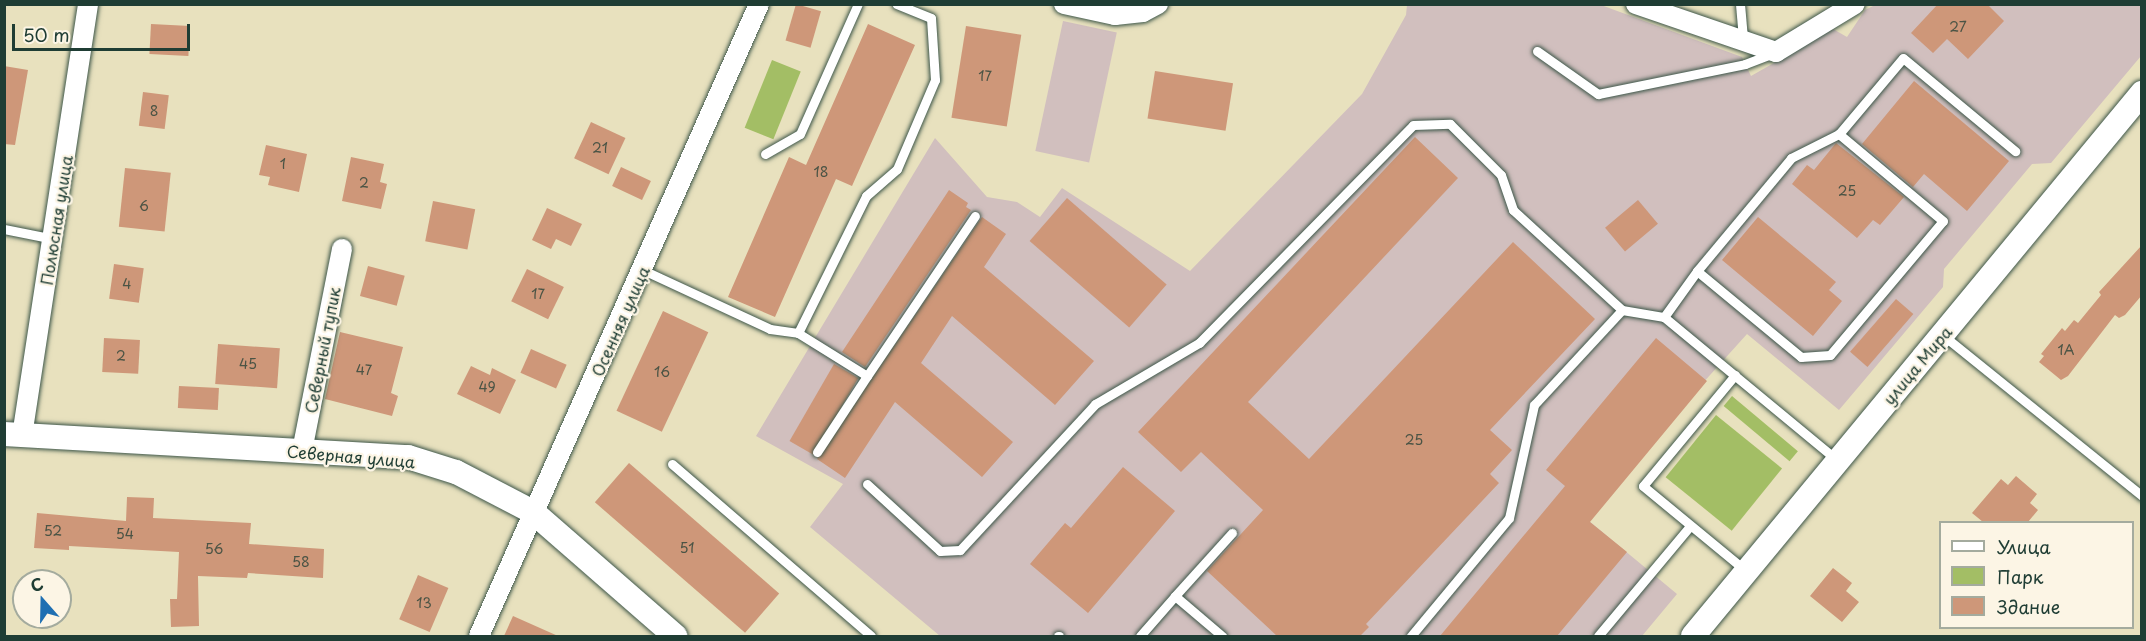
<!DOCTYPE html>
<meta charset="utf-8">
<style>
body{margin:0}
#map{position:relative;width:2146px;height:641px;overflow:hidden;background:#e8e1be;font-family:"Playpen Sans",sans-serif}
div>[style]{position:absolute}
.industrial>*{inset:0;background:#d1bfbe;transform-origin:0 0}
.green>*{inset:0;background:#a3be65;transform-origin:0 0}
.building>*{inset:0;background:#ce9779;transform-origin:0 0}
.roads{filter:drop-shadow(0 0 2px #3d5649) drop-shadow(0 0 2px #3d5649)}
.service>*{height:9px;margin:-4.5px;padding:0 4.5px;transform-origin:4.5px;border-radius:4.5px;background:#fff}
.minor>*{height:20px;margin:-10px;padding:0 10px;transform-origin:10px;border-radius:10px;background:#fff}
.tertiary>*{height:24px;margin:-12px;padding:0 12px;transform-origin:12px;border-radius:12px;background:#fff}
span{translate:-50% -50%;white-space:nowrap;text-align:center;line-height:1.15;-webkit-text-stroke:4.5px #fcf5e5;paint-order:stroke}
.number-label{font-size:14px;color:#4b5445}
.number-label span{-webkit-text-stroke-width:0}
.street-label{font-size:16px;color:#1f3d34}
.frame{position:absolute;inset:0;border:6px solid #1f3d34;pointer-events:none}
.legend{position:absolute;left:1939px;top:521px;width:195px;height:108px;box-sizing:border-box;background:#fcf5e5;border:2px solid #a4ab9e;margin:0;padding:8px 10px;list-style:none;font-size:18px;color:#1f3d34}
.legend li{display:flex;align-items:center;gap:12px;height:30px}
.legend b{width:30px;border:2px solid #a4ab9e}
.north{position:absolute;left:12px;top:569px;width:60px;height:60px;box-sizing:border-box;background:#fcf5e5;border:2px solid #a4ab9e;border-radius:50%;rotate:340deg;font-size:16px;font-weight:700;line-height:24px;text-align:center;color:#1f3d34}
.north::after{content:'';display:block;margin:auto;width:21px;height:27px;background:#1f6fb2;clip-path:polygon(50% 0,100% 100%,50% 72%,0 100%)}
.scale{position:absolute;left:12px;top:24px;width:178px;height:27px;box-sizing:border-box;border:3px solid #1f3d34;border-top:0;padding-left:8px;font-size:18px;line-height:21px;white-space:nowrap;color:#1f3d34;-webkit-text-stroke:4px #fcf5e5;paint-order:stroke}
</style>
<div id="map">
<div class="industrial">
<div style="clip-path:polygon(1407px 5px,1601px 5px,1742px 57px,1751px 76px,1833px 29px,1847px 37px,1865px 10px,1875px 5px,2141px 5px,2141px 56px,2051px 163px,2032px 164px,1944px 269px,1943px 287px,1839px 410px,1747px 334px,1583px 516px,1677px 594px,1642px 636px,940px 636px,810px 527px,843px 484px,756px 436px,935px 138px,987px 197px,1017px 202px,1040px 217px,1062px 188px,1190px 271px,1362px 94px,1406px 15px)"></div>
<div style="left:1063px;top:21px;width:55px;height:133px;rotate:12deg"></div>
</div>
<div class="green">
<div style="left:772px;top:60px;width:31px;height:73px;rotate:22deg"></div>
<div style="left:1732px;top:396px;width:86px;height:13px;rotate:40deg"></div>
<div style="left:1716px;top:415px;width:85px;height:80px;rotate:39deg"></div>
</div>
<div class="building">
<div style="left:796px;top:4px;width:26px;height:38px;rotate:16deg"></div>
<div style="clip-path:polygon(1938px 4px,1987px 4px,2004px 21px,1968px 59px,1947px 39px,1933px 53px,1911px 33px)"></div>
<div style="left:151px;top:24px;width:39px;height:30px;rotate:3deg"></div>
<div style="clip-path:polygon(868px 24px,915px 45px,852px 186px,836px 179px,775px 317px,728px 297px,789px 157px,806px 165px)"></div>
<div style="left:966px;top:26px;width:56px;height:93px;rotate:9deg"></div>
<div style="clip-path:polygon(4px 66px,28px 70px,15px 145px,4px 144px)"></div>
<div style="left:1155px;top:71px;width:79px;height:48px;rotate:9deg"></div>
<div style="clip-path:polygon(1914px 81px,2009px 161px,1967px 211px,1924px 174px,1913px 187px,1862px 144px)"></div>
<div style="left:143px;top:92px;width:26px;height:34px;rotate:7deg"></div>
<div style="left:591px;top:122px;width:38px;height:40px;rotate:25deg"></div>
<div style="clip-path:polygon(1415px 137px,1458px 178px,1248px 402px,1309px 459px,1513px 242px,1595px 319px,1490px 430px,1512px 450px,1490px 474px,1499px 483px,1366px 624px,1369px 627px,1360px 636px,1277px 636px,1207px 571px,1263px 510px,1201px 452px,1181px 472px,1138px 432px)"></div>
<div style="clip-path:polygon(1836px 143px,1904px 197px,1880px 225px,1873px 220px,1857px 238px,1792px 184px,1807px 165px,1814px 170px)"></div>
<div style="clip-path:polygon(266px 145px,307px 154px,299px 192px,268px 185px,270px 177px,259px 175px)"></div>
<div style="clip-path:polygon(351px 157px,384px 164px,380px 182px,387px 184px,381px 209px,342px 201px)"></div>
<div style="left:621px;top:167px;width:33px;height:21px;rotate:25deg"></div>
<div style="left:125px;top:168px;width:46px;height:59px;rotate:6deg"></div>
<div style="clip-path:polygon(949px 190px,968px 203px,966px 207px,971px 210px,865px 367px,842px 352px)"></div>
<div style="left:1067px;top:198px;width:132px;height:57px;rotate:41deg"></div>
<div style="left:1638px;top:200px;width:31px;height:43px;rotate:50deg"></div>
<div style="left:433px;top:201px;width:43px;height:41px;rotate:11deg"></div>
<div style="clip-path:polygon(547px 208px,582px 224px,571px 246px,556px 239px,551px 249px,532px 240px)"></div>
<div style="clip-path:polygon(982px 217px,1006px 234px,984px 267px,1094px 361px,1055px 405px,952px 316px,921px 363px,1013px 442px,982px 477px,895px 402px,845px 478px,817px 459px)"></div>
<div style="clip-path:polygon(1758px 217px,1836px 282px,1829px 290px,1842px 301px,1813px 336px,1722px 260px)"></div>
<div style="clip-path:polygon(2142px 245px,2142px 295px,2125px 315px,2119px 318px,2115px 315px,2068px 376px,2061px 380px,2039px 362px,2044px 356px,2041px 354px,2062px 328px,2065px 331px,2074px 320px,2078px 323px,2101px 295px,2099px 292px)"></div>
<div style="left:114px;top:264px;width:30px;height:35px;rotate:8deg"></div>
<div style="left:368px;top:266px;width:38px;height:31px;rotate:15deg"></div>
<div style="left:527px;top:269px;width:41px;height:36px;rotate:26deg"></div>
<div style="left:1896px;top:299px;width:23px;height:70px;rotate:41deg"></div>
<div style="left:663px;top:311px;width:50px;height:110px;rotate:25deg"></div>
<div style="clip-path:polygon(340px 332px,403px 347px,391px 393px,398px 396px,392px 416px,325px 399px)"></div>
<div style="left:104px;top:338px;width:36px;height:34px;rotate:3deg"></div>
<div style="clip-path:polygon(1656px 338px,1707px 381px,1590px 522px,1627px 552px,1557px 636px,1440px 636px,1565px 486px,1546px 470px)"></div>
<div style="left:218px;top:344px;width:62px;height:40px;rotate:4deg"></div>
<div style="left:531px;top:349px;width:39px;height:26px;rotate:24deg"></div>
<div style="left:834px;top:364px;width:28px;height:89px;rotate:30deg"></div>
<div style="clip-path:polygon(471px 366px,490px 375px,492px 368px,516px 380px,500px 414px,457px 394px)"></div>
<div style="left:179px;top:386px;width:40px;height:22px;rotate:3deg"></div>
<div style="left:629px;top:463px;width:199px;height:52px;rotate:41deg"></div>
<div style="clip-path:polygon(1123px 467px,1175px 511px,1088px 613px,1030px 564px,1065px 523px,1071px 528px)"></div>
<div style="clip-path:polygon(2016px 476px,2037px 494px,2030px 503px,2038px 510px,2028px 522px,1983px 522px,1972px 513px,2001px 479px,2008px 485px)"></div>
<div style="clip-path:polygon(127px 497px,154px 498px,153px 518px,251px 523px,249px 544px,324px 549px,323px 578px,248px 573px,247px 578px,198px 576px,199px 626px,171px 627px,170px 599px,177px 599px,179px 552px,69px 546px,69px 550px,34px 548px,37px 513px,126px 521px)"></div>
<div style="clip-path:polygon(1833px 568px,1852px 583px,1846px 591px,1859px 602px,1842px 622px,1810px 596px)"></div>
<div style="left:418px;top:575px;width:33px;height:48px;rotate:23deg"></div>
<div style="clip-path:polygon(513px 616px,558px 636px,504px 636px)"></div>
</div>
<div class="roads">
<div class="service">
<div style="left:1740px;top:4px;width:34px;rotate:85deg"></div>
<div style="left:1537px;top:51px;width:75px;rotate:35.2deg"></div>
<div style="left:1598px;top:94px;width:150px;rotate:-11.5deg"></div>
<div style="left:1745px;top:64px;width:30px;rotate:-21deg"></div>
<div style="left:765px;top:154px;width:40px;rotate:-29.7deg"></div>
<div style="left:800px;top:134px;width:142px;rotate:-66deg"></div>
<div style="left:4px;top:229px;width:51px;rotate:11.3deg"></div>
<div style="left:643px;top:270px;width:140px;rotate:24.9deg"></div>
<div style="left:770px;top:329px;width:28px;rotate:8deg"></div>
<div style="left:798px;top:333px;width:153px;rotate:-63.6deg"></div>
<div style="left:866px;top:196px;width:41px;rotate:-41.1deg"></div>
<div style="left:897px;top:169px;width:97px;rotate:-66.9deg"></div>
<div style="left:935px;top:80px;width:62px;rotate:-93.7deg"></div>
<div style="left:931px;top:18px;width:37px;rotate:-158deg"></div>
<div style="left:1697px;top:271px;width:135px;rotate:39.6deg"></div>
<div style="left:1801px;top:357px;width:29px;rotate:-4deg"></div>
<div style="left:1830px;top:355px;width:175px;rotate:-49.9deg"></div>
<div style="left:1943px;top:221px;width:136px;rotate:-140.1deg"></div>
<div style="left:1664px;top:317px;width:57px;rotate:-54.3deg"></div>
<div style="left:1697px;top:271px;width:147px;rotate:-50.2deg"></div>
<div style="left:1791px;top:158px;width:54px;rotate:-26.6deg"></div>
<div style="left:1839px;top:134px;width:99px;rotate:-49.9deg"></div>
<div style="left:1903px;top:58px;width:146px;rotate:39.7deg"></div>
<div style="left:798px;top:333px;width:81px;rotate:31.9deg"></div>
<div style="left:867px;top:376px;width:193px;rotate:-56deg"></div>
<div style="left:1944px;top:336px;width:255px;rotate:38.9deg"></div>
<div style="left:1735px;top:375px;width:144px;rotate:129.7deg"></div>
<div style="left:1643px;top:486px;width:134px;rotate:39.5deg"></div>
<div style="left:817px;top:452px;width:91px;rotate:-56.7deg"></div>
<div style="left:672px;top:464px;width:263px;rotate:40.8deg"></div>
<div style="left:867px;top:484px;width:99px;rotate:42.5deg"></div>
<div style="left:940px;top:551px;width:20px;rotate:-3deg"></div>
<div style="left:960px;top:550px;width:199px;rotate:-47.2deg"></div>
<div style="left:1095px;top:404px;width:121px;rotate:-30.4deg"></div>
<div style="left:1199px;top:343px;width:305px;rotate:-45.5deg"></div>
<div style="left:1413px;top:125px;width:37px;rotate:-2deg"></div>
<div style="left:1450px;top:124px;width:72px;rotate:45deg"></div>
<div style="left:1501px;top:175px;width:37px;rotate:71deg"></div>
<div style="left:1513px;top:210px;width:148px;rotate:42.5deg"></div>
<div style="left:1622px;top:310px;width:43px;rotate:9.5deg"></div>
<div style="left:1664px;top:317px;width:226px;rotate:39.6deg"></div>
<div style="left:1175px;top:596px;width:85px;rotate:-47.9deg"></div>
<div style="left:1058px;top:636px;width:1px"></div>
<div style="left:1140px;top:636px;width:53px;rotate:-48.8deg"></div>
<div style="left:1175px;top:596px;width:62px;rotate:40.4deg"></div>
<div style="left:1411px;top:636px;width:153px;rotate:-50.3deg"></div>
<div style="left:1509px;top:518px;width:116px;rotate:-77.5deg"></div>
<div style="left:1534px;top:405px;width:129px;rotate:-47.2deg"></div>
<div style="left:1598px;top:636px;width:143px;rotate:-50.1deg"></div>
</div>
<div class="minor">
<div style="left:1064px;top:4px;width:52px;rotate:12.2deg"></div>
<div style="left:1115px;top:15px;width:28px;rotate:-6deg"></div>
<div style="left:1143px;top:12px;width:17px;rotate:-28deg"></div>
<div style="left:1636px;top:4px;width:148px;rotate:18.9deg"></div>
<div style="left:1776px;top:52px;width:92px;rotate:-31.3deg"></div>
<div style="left:22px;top:436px;width:437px;rotate:-81.3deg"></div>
<div style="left:302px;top:451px;width:206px;rotate:-78.8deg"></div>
<div style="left:479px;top:636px;width:691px;rotate:-66.1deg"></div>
</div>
<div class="tertiary">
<div style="left:4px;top:434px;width:405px;rotate:3.3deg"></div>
<div style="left:408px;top:457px;width:50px;rotate:17.4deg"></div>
<div style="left:456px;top:472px;width:87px;rotate:27.5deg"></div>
<div style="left:533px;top:512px;width:189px;rotate:41.1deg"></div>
<div style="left:1693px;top:636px;width:705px;rotate:-50.41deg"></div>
</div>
</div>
<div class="number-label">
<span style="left:1958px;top:27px">27</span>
<span style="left:985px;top:76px">17</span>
<span style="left:154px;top:111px">8</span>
<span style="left:600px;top:148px">21</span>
<span style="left:283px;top:164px">1</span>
<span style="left:821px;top:172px">18</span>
<span style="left:364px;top:183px">2</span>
<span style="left:1847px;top:191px">25</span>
<span style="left:144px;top:206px">6</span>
<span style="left:127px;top:284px">4</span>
<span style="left:538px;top:294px">17</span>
<span style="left:2066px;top:350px">1А</span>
<span style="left:121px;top:356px">2</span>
<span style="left:248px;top:364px">45</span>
<span style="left:364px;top:370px">47</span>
<span style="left:662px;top:372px">16</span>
<span style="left:487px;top:387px">49</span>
<span style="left:1414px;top:440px">25</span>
<span style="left:53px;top:531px">52</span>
<span style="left:125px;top:534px">54</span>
<span style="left:687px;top:548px">51</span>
<span style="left:214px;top:549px">56</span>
<span style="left:301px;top:562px">58</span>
<span style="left:424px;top:603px">13</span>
</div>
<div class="street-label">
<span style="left:56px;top:220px;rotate:-81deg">Полюсная улица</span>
<span style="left:620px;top:321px;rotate:-66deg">Осенняя улица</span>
<span style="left:322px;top:350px;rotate:-79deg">Северный тупик</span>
<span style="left:1917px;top:365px;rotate:-50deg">улица Мира</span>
<span style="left:351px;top:456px;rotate:5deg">Северная улица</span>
</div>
<div class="frame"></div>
<ul class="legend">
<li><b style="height:8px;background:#fff"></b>Улица</li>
<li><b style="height:16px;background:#a3be65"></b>Парк</li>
<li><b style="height:16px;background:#ce9779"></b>Здание</li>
</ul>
<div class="north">С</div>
<div class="scale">50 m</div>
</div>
